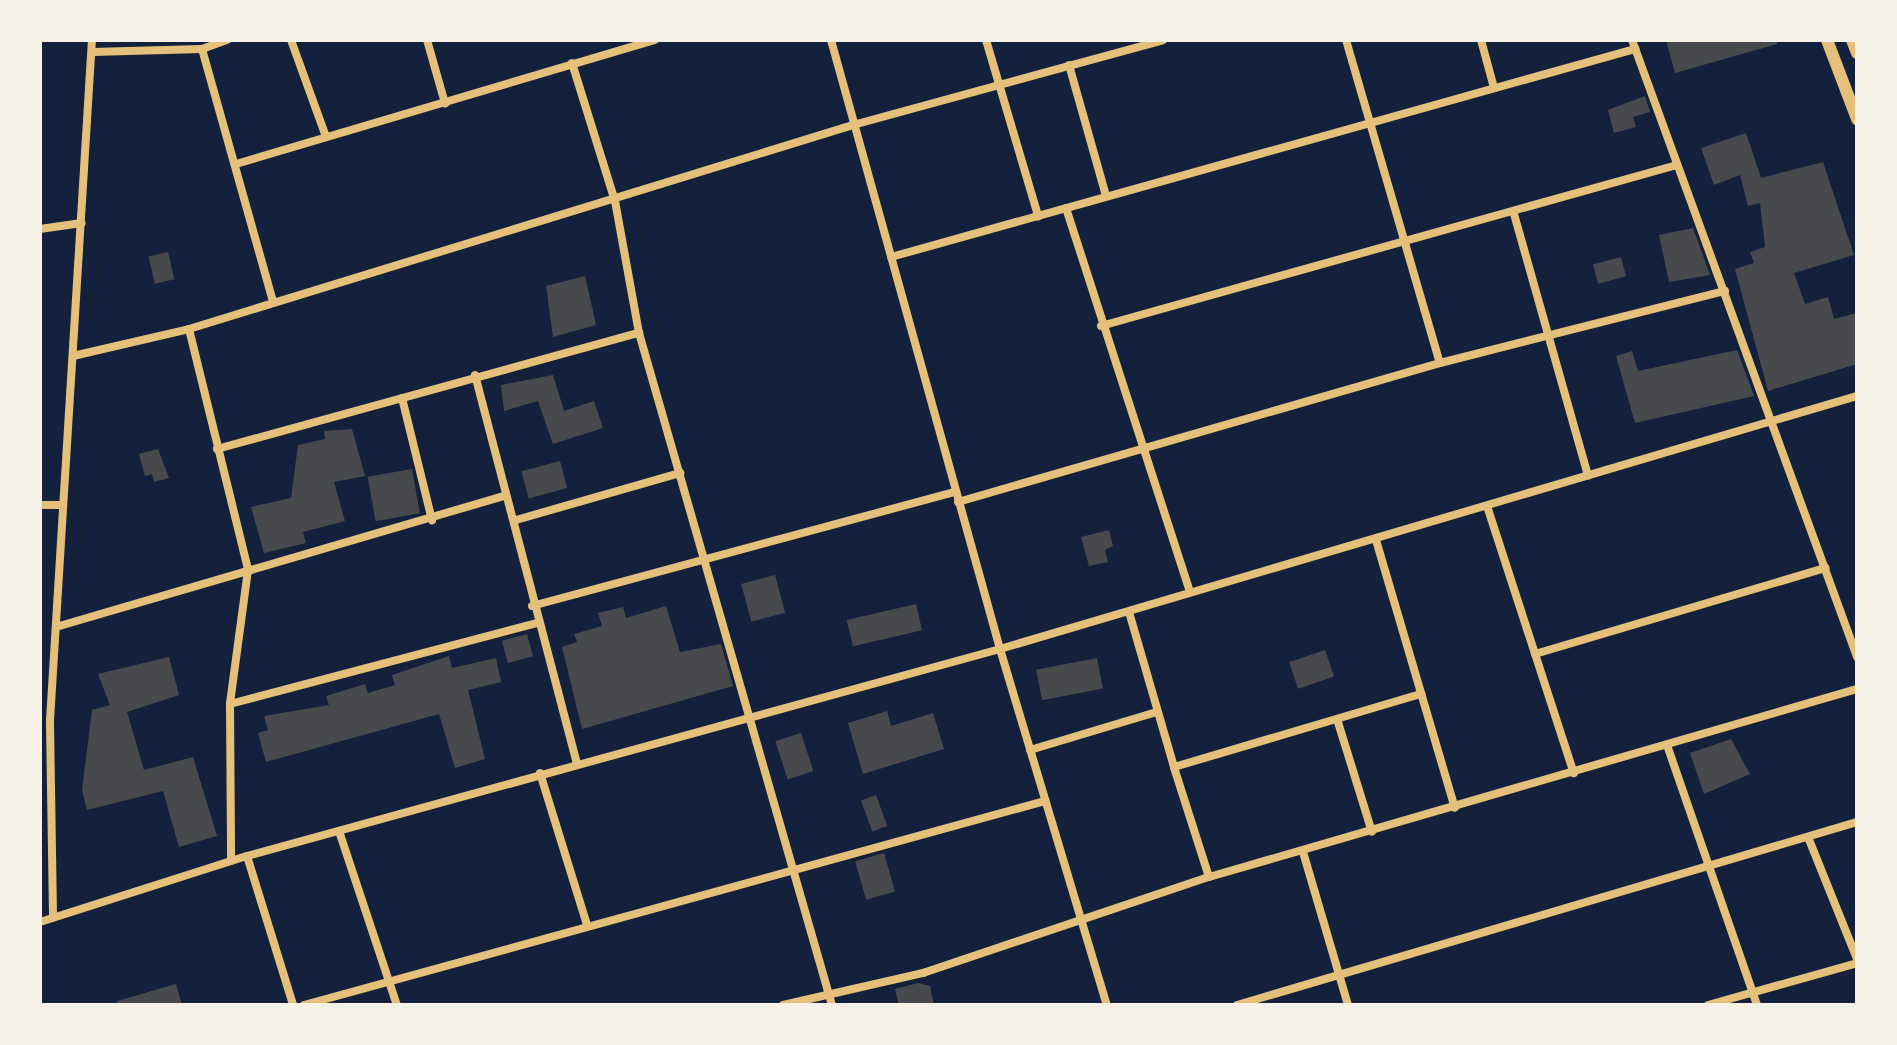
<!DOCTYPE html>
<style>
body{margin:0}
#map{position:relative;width:1897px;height:1045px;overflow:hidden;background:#14213d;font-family:"PT Sans",sans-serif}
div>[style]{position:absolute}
.building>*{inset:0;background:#48494c;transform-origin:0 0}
.minor>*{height:8px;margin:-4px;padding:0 4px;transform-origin:4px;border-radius:4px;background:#e5c07b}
.primary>*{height:12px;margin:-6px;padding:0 6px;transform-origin:6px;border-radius:6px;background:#e5c07b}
span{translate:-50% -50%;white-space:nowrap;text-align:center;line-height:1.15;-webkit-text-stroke:8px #f6f1e7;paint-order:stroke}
.frame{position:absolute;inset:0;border:42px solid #f6f1e7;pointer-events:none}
</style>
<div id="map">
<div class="building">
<div style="clip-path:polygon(1666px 40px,1777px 40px,1777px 44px,1675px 73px)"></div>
<div style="clip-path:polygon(1645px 96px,1650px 112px,1633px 117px,1636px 127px,1614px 133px,1608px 110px)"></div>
<div style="clip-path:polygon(1746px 133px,1761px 178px,1823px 162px,1854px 255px,1794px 273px,1805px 304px,1828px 297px,1834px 319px,1857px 313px,1857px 364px,1768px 391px,1735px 269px,1754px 263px,1750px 252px,1765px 247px,1760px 203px,1748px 206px,1740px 175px,1714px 185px,1701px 148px)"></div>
<div style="clip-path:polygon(1693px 228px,1710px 275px,1669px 282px,1659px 235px)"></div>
<div style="left:168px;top:252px;width:28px;height:20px;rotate:77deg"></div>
<div style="left:1621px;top:257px;width:20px;height:29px;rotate:75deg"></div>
<div style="clip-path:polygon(585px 276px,596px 325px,553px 337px,546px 286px)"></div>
<div style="clip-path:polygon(1737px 350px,1754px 396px,1635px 423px,1616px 356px,1632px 351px,1638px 371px)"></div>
<div style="clip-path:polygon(553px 375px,564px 411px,594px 401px,603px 428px,553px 444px,538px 401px,504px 411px,501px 385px)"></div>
<div style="clip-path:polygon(352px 429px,365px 476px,334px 482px,345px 521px,303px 532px,306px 543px,264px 553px,251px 507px,291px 498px,298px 445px,325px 439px,324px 431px)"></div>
<div style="clip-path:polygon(158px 449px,169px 478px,154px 482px,152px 474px,145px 476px,139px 454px)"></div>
<div style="left:560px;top:461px;width:28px;height:40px;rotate:75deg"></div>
<div style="left:412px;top:469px;width:45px;height:45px;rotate:80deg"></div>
<div style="clip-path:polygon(1109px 530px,1113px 546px,1105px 550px,1108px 562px,1089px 566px,1081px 537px)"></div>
<div style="left:775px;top:575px;width:39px;height:35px;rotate:75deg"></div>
<div style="left:916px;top:604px;width:27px;height:71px;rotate:77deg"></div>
<div style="clip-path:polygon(666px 606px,680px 652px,721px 644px,733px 686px,582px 729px,562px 647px,577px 642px,574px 634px,602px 626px,598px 613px,623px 607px,626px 618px)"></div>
<div style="left:527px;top:634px;width:23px;height:26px;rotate:75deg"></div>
<div style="left:1325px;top:650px;width:28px;height:38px;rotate:71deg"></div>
<div style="clip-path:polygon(449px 656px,452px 668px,496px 658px,501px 682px,468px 690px,485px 759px,455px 768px,439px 714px,266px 762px,258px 733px,268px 730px,264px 716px,329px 705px,326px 696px,365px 684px,368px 693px,395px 685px,392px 675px)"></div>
<div style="clip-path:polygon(169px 657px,179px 695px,127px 712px,144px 770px,193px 757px,217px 836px,179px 847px,163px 791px,87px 810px,82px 790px,92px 710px,110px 705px,98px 674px)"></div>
<div style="left:1097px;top:658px;width:31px;height:62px;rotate:79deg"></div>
<div style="clip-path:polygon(887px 711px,891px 726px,933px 713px,944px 749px,863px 774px,848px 723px)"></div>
<div style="left:801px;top:733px;width:40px;height:27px;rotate:72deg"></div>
<div style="clip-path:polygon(1731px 739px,1750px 774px,1704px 794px,1690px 753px)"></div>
<div style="left:876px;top:795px;width:33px;height:16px;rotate:70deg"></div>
<div style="left:884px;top:853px;width:40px;height:30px;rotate:74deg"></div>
<div style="clip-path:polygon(918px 983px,930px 986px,934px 1005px,899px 1005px,895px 989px)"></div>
<div style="clip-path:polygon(176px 984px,182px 1005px,117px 1005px,117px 1001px)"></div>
</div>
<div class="minor">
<div style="left:291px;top:40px;width:100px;rotate:70.1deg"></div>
<div style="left:427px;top:40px;width:66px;rotate:74.1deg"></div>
<div style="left:831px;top:40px;width:632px;rotate:74.49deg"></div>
<div style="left:1000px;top:649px;width:372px;rotate:73.3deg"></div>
<div style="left:986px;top:40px;width:184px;rotate:73.5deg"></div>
<div style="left:1346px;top:40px;width:336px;rotate:73.8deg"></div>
<div style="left:1481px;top:40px;width:50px;rotate:74.8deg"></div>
<div style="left:1632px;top:40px;width:657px;rotate:69.96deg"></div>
<div style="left:202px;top:49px;width:263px;rotate:74.3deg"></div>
<div style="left:92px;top:52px;width:110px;rotate:-1.6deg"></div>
<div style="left:202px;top:49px;width:27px;rotate:-20deg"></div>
<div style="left:572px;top:63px;width:145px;rotate:72.7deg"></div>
<div style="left:615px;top:201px;width:134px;rotate:79.7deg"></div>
<div style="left:639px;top:333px;width:699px;rotate:73.98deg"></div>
<div style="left:1069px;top:65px;width:136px;rotate:74.2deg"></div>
<div style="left:236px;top:164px;width:437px;rotate:-16.5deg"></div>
<div style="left:1066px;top:208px;width:404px;rotate:72.1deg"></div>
<div style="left:1514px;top:214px;width:272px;rotate:74.2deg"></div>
<div style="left:40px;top:229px;width:42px;rotate:-8.1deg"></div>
<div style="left:891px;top:257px;width:773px;rotate:-15.62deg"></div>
<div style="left:1101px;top:326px;width:598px;rotate:-15.62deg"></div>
<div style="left:189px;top:329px;width:248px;rotate:76.2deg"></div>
<div style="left:248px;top:570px;width:135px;rotate:97.7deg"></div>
<div style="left:230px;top:704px;width:157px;rotate:89.6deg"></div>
<div style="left:73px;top:356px;width:119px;rotate:-13.1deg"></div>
<div style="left:189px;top:329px;width:695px;rotate:-17.08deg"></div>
<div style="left:853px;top:125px;width:321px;rotate:-15.3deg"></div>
<div style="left:475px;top:375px;width:401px;rotate:75.3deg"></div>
<div style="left:402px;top:398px;width:126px;rotate:76.2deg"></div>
<div style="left:217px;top:449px;width:438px;rotate:-15.4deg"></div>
<div style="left:958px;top:502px;width:502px;rotate:-16.09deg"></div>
<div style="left:1440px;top:363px;width:294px;rotate:-14.2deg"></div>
<div style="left:40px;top:505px;width:22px"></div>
<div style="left:1487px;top:506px;width:281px;rotate:72deg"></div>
<div style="left:516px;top:520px;width:171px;rotate:-16deg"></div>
<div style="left:1376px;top:540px;width:279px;rotate:73.6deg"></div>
<div style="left:532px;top:606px;width:438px;rotate:-15.1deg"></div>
<div style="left:1129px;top:612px;width:161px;rotate:73.8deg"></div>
<div style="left:56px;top:627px;width:468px;rotate:-16.3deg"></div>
<div style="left:1535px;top:654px;width:303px;rotate:-16.5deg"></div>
<div style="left:230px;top:704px;width:318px;rotate:-14.8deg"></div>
<div style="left:1337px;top:719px;width:118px;rotate:72.8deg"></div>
<div style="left:1667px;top:745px;width:275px;rotate:70.9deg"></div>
<div style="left:1030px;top:750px;width:133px;rotate:-16.7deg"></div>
<div style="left:540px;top:773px;width:159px;rotate:72.8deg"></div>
<div style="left:339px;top:831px;width:183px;rotate:71.6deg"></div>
<div style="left:1808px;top:837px;width:131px;rotate:68.1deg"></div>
<div style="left:1303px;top:852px;width:159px;rotate:73.6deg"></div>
<div style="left:247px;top:856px;width:156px;rotate:72.8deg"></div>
<div style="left:1209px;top:877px;width:115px;rotate:-107.7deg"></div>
<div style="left:1174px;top:767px;width:258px;rotate:-16.5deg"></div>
<div style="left:53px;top:915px;width:195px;rotate:-90.9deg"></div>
<div style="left:50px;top:720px;width:681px;rotate:-86.47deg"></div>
<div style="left:40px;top:922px;width:217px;rotate:-17.7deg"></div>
<div style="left:247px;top:856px;width:781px;rotate:-15.37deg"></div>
<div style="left:1000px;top:649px;width:894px;rotate:-16.45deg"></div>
<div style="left:304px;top:1005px;width:769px;rotate:-15.39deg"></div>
<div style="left:783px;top:1005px;width:144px;rotate:-12.9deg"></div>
<div style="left:923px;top:973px;width:302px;rotate:-18.6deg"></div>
<div style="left:1209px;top:877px;width:675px;rotate:-16.18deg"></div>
<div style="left:1237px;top:1005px;width:646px;rotate:-16.44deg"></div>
<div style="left:1708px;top:1005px;width:155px;rotate:-15.7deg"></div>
</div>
<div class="primary">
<div style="left:1827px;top:40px;width:85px;rotate:69.2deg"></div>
<div style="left:1852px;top:40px;width:14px;rotate:69deg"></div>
</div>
<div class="frame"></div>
</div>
